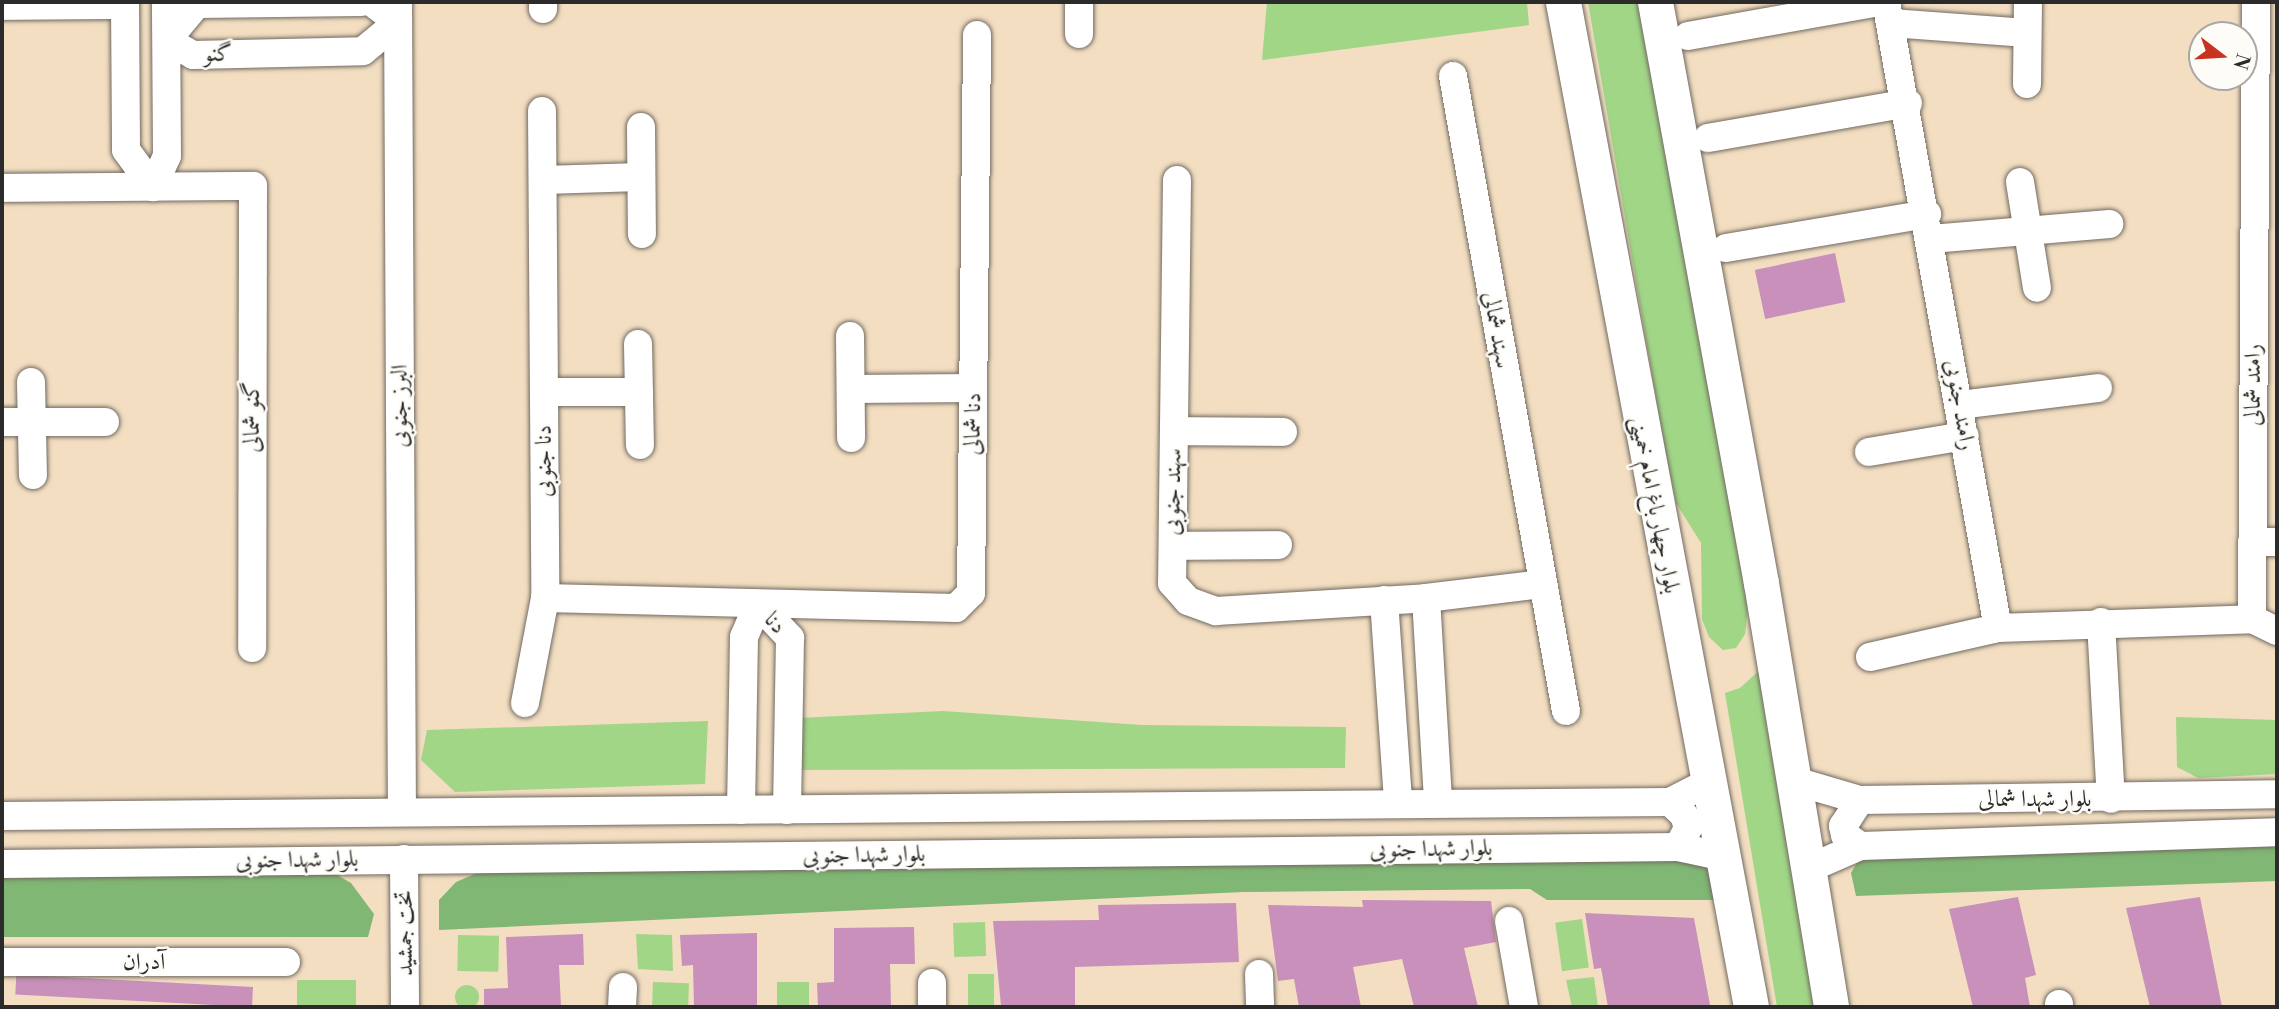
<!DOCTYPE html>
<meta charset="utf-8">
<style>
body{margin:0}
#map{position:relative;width:2279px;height:1009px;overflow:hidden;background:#f3dec2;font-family:"Libre Bodoni",Amiri,serif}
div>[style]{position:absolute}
.green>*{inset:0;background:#a1d687;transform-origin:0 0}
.round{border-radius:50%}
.forest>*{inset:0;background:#80b774}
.building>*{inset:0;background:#c890ba;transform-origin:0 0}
.roads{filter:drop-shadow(0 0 2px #716a60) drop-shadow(0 0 2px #716a60)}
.minor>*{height:28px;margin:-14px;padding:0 14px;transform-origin:14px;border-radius:14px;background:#fff}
.major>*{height:35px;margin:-17.5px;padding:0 17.5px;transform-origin:17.5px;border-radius:17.5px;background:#fff}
span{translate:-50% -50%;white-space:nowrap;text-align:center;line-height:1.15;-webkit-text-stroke:5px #fdfcf7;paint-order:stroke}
.street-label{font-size:23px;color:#2b2b2b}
.frame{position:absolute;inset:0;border:4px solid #2b2b2b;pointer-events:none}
.north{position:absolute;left:2188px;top:21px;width:70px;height:70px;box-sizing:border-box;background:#fdfcf7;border:2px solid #a9a8a5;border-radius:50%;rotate:107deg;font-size:19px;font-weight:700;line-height:28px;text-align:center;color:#2b2b2b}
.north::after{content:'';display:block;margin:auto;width:24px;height:32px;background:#c8321e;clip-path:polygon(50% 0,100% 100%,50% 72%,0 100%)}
</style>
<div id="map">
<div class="green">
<div style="clip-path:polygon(1267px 2px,1527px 2px,1529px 25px,1262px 60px)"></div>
<div style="clip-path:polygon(1588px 2px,1641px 2px,1751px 581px,1745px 634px,1736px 648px,1723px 650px,1709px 637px,1702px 619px,1701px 543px,1676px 503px,1665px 450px)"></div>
<div style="clip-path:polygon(1763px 667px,1823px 1007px,1777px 1007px,1725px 693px,1740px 688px)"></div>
<div style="clip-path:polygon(943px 711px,1142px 725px,1346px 727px,1345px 768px,796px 770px,798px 718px)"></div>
<div style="clip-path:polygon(2176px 717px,2277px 720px,2277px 774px,2198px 778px,2177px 767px)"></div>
<div style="clip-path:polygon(708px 721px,705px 784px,455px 792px,421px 760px,427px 730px)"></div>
<div style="left:1582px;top:919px;width:49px;height:27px;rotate:82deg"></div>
<div style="left:985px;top:922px;width:34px;height:32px;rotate:88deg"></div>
<div style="clip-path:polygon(636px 934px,672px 935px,673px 971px,638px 969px)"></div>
<div style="left:458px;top:935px;width:41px;height:36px;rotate:1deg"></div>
<div style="left:994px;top:974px;width:33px;height:26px;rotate:90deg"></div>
<div style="clip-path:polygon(1594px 977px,1598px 1007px,1572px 1007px,1566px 980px)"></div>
<div style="left:356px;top:980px;width:27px;height:59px;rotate:90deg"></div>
<div style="left:653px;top:982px;width:36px;height:25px;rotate:2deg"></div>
<div style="left:809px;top:982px;width:25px;height:32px;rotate:90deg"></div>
<div class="round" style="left:455px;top:985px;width:24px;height:24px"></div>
</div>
<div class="forest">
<div style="clip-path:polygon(2277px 844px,2277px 881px,1856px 896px,1851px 873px,1858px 861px,1871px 853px)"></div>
<div style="clip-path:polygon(1688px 857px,1708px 869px,1714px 900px,1547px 900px,1530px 889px,1243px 892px,439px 930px,439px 900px,456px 882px,477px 873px)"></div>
<div style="clip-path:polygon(322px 866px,351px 883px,374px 914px,368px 937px,2px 937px,2px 869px)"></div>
</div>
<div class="building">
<div style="left:1835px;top:253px;width:50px;height:82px;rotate:78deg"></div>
<div style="clip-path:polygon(2018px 897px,2036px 975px,2025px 978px,2030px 1007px,1973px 1007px,1949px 909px)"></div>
<div style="clip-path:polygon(2200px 897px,2222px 1007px,2150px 1007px,2126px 908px)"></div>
<div style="clip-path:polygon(1362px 900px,1491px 901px,1496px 942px,1464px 948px,1478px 1007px,1414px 1007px,1402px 959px,1353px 967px,1361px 1007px,1299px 1007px,1294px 979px,1278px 981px,1268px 905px,1363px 907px)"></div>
<div style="clip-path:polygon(1236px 903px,1239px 962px,1075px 967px,1075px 1006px,1001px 1006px,993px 921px,1099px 920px,1098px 905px)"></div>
<div style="clip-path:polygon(1585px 913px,1694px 918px,1710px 1005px,1608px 1007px,1601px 968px,1594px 969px)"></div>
<div style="clip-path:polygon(914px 927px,915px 964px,890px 964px,891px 1007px,818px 1007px,817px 983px,834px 982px,834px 928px)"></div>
<div style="clip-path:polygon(757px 933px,757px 1007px,694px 1007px,693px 965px,682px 966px,680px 935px)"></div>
<div style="clip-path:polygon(583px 934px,584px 965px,559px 965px,561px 1007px,484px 1007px,484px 989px,508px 988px,506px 937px)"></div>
<div style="left:253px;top:987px;width:20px;height:237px;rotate:93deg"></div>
</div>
<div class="roads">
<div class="minor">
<div style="left:125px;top:2px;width:148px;rotate:89.6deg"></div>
<div style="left:126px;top:150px;width:46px;rotate:53.9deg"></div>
<div style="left:153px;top:187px;width:34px;rotate:-66deg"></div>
<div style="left:167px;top:156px;width:154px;rotate:-90.4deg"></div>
<div style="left:361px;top:2px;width:164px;rotate:179.3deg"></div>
<div style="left:197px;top:4px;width:47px;rotate:129.8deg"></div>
<div style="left:167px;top:40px;width:30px;rotate:30deg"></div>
<div style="left:193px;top:55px;width:170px;rotate:-1.3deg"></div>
<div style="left:363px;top:51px;width:45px;rotate:-39.6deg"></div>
<div style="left:398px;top:22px;width:34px;rotate:-143deg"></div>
<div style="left:398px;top:2px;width:809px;rotate:89.72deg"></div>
<div style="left:543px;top:2px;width:7px;rotate:90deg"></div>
<div style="left:1079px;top:2px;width:32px;rotate:90deg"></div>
<div style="left:1886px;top:2px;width:636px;rotate:79.86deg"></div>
<div style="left:1998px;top:628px;width:254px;rotate:-2deg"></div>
<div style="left:2252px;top:619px;width:617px;rotate:-89.63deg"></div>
<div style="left:2px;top:6px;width:123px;rotate:-0.5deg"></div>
<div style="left:1891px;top:23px;width:136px;rotate:4.2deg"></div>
<div style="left:1688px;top:36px;width:193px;rotate:-10.1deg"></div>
<div style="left:1453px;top:76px;width:645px;rotate:79.91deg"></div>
<div style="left:2027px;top:84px;width:82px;rotate:-89.3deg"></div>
<div style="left:542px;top:111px;width:487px;rotate:89.6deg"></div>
<div style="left:545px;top:598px;width:411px;rotate:1.4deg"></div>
<div style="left:956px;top:608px;width:21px;rotate:-45deg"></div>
<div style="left:971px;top:593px;width:558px;rotate:-89.38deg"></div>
<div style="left:641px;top:127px;width:107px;rotate:89.5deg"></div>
<div style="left:1708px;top:138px;width:203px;rotate:-9.9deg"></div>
<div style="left:544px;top:180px;width:96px;rotate:-1.8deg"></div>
<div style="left:1177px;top:180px;width:403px;rotate:90.7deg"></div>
<div style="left:1172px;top:583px;width:24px;rotate:48deg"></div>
<div style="left:1188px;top:601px;width:30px;rotate:20deg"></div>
<div style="left:1216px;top:611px;width:210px;rotate:-3.5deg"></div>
<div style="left:1426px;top:598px;width:116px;rotate:-6.9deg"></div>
<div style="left:2020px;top:182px;width:107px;rotate:80.9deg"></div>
<div style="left:2px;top:188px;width:251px;rotate:-0.5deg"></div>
<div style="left:253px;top:186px;width:462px;rotate:90.1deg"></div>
<div style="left:1931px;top:239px;width:179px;rotate:-4.8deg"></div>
<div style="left:1726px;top:248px;width:204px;rotate:-9.6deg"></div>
<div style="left:850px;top:336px;width:102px;rotate:89.4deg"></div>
<div style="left:638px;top:344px;width:101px;rotate:88.9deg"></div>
<div style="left:31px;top:382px;width:93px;rotate:88.8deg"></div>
<div style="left:851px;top:389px;width:122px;rotate:-0.5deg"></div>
<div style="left:544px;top:392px;width:95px"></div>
<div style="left:1960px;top:405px;width:139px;rotate:-7deg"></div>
<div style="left:2px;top:422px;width:103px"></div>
<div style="left:1174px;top:431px;width:109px;rotate:0.5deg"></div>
<div style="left:1869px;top:452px;width:97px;rotate:-9.5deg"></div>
<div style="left:2252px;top:542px;width:25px"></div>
<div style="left:1173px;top:546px;width:105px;rotate:-0.5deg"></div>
<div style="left:1426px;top:598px;width:203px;rotate:86.6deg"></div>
<div style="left:1384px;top:600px;width:202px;rotate:86deg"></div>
<div style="left:2252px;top:619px;width:28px;rotate:26deg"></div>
<div style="left:2101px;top:622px;width:177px;rotate:86.8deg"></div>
<div style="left:1870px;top:657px;width:131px;rotate:-12.8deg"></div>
<div style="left:525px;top:703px;width:107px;rotate:-79.2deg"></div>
<div style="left:1795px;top:781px;width:68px;rotate:16.3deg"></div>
<div style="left:1860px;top:800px;width:417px;rotate:-0.8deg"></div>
<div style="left:1860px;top:800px;width:31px;rotate:123deg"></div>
<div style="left:1843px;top:826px;width:9px;rotate:77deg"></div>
<div style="left:1845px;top:835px;width:19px;rotate:36deg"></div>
<div style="left:1670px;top:802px;width:19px;rotate:43deg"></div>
<div style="left:1684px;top:815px;width:14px;rotate:73deg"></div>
<div style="left:1688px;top:828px;width:21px;rotate:118deg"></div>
<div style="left:741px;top:810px;width:173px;rotate:-89deg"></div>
<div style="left:744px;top:637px;width:36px;rotate:-67deg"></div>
<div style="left:758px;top:604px;width:47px;rotate:46.7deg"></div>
<div style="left:790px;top:638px;width:172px;rotate:91deg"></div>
<div style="left:2px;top:816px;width:1668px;rotate:-0.48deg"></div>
<div style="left:1670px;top:802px;width:46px;rotate:-27.1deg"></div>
<div style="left:404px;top:859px;width:148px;rotate:89.6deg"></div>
<div style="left:2px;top:864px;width:1676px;rotate:-0.58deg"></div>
<div style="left:1678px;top:847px;width:48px;rotate:12deg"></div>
<div style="left:1810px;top:868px;width:55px;rotate:-23.7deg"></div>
<div style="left:1860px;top:846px;width:417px;rotate:-1.9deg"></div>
<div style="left:1509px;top:921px;width:87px;rotate:80.1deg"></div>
<div style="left:2px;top:962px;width:284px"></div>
<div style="left:1259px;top:974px;width:33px;rotate:88deg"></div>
<div style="left:932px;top:983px;width:24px;rotate:90deg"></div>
<div style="left:2059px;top:1004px;width:3px;rotate:90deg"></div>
<div style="left:622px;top:1007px;width:20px;rotate:-87deg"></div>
</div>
<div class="major">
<div style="left:1563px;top:2px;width:1022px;rotate:79.4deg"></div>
<div style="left:1655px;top:2px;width:591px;rotate:79.66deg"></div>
<div style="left:1761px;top:583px;width:430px;rotate:80.6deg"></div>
</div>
</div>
<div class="street-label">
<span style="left:218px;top:54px;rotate:-1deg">گنو</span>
<span style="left:1497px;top:330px;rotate:80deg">سهند شمالی</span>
<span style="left:2253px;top:385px;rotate:-90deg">رامند شمالی</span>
<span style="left:1960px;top:405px;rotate:80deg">رامند جنوبی</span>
<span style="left:400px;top:406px;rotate:-90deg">البرز جنوبی</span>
<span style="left:252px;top:417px;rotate:-90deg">گنو شمالی</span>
<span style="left:973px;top:424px;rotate:-89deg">دنا شمالی</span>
<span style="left:544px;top:461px;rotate:-90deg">دنا جنوبی</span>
<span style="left:1173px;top:492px;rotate:-89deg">سهند جنوبی</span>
<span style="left:1655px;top:505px;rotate:79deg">بلوار چهار باغ امام خمینی</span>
<span style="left:775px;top:623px;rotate:47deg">دنا</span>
<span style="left:2035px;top:799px">بلوار شهدا شمالی</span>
<span style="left:1431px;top:849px;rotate:-1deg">بلوار شهدا جنوبی</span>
<span style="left:864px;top:855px;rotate:-1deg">بلوار شهدا جنوبی</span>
<span style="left:297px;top:860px;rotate:-1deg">بلوار شهدا جنوبی</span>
<span style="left:405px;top:933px;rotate:-90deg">تخت جمشید</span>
<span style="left:144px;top:962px">آدران</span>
</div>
<div class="frame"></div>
<div class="north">N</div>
</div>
